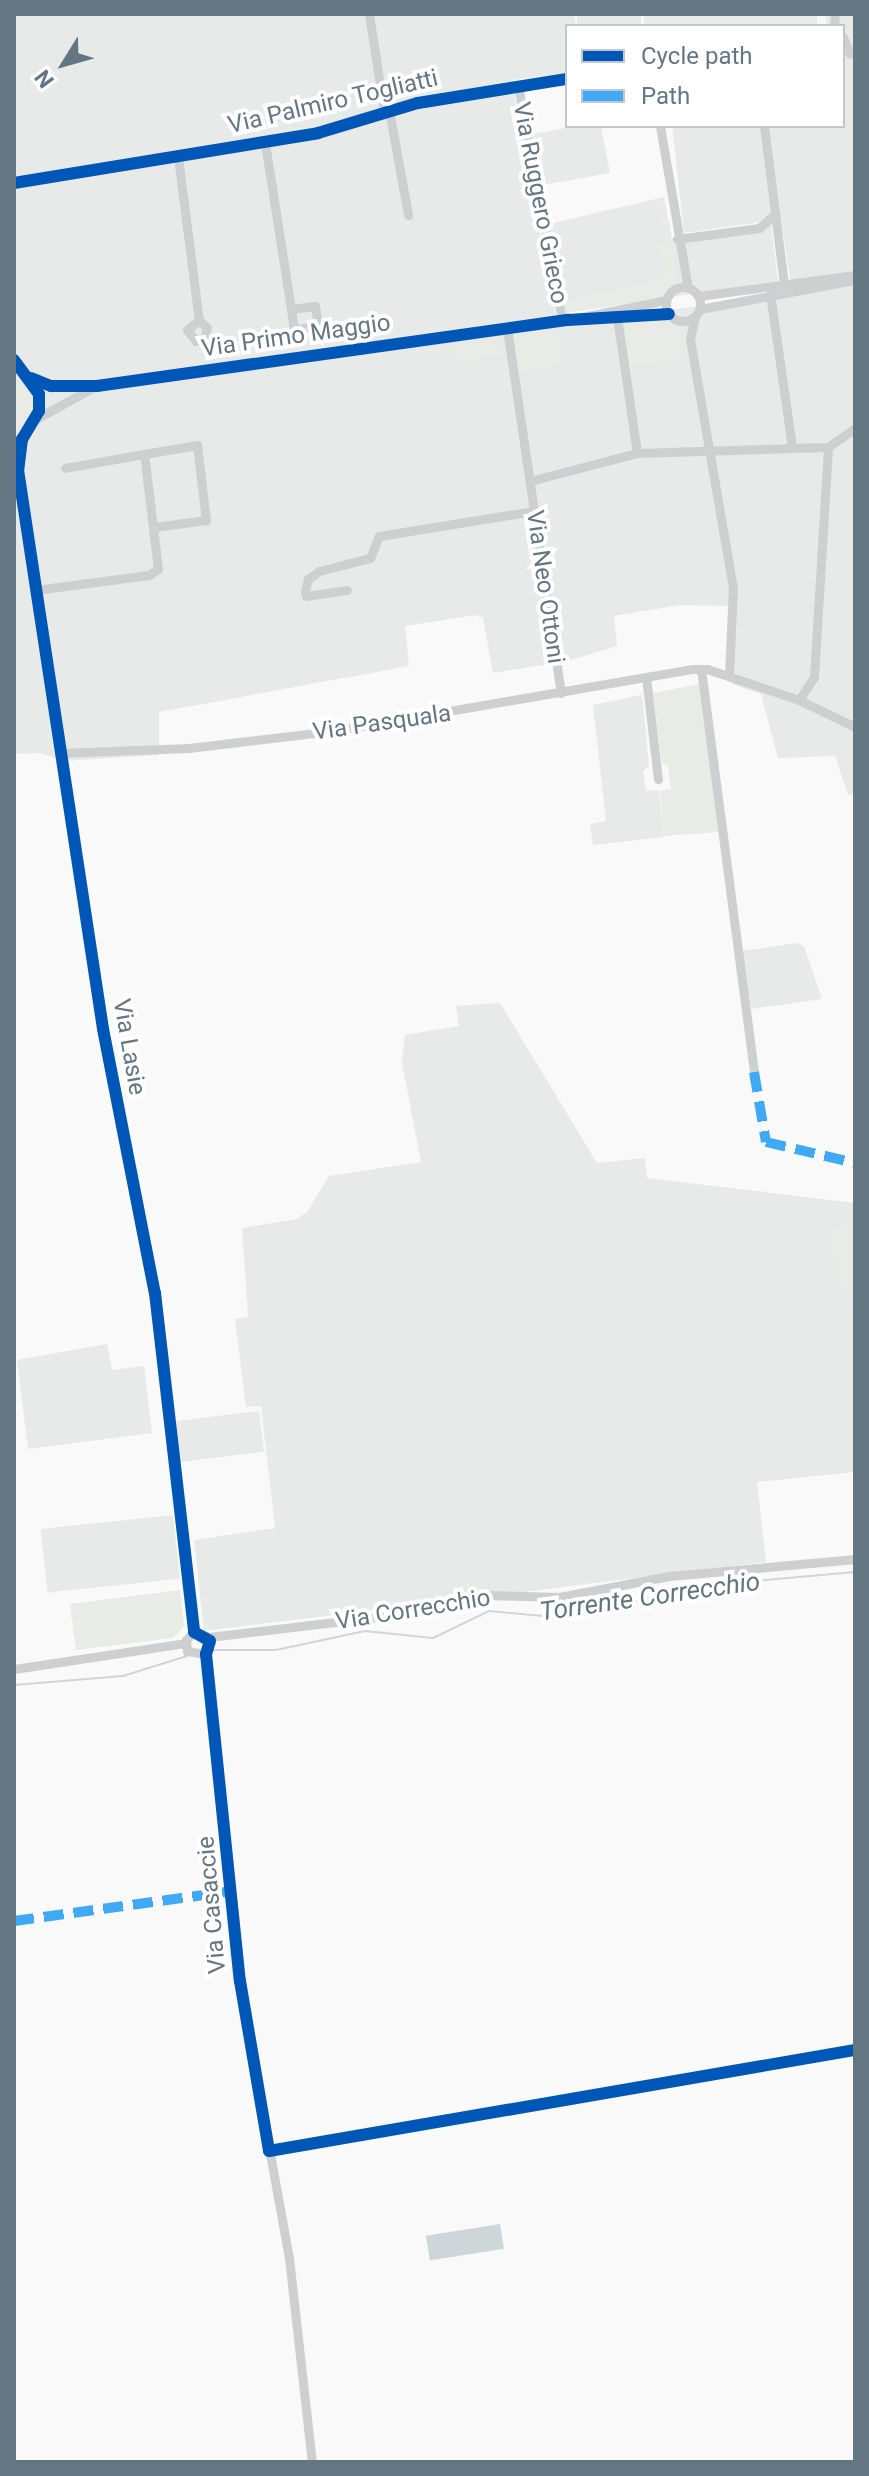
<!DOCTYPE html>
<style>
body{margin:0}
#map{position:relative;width:869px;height:2476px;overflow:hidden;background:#f9f9f9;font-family:Roboto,sans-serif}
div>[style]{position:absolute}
.built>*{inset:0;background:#e8e9e9;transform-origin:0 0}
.green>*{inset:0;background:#e8ebe6;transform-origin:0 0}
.water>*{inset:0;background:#ced6d9;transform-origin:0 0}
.stream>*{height:2px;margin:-1px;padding:0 1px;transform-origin:1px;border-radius:1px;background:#ced6d9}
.minor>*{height:9px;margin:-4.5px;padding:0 4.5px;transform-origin:4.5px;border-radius:4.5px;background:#cecfd0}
.minor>.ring{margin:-4.5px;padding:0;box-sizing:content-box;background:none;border:9px solid #cecfd0;border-radius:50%}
.quiet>*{height:10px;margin-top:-5px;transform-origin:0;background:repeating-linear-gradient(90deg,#3fa9f5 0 20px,transparent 0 30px)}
.cycleway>*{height:12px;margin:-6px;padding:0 6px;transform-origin:6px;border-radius:6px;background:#0057b8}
span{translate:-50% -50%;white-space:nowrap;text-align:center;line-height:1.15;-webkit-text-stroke:8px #fff;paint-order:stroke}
.street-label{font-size:24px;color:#657683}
.water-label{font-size:26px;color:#60757c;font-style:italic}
.frame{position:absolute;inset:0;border:16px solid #657683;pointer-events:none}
.legend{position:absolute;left:565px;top:24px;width:280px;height:104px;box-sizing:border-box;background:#fff;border:2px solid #c1c8cd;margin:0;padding:10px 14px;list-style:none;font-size:24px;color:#657683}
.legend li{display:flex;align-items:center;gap:16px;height:40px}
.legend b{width:40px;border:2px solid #c1c8cd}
.north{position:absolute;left:24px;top:24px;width:80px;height:80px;-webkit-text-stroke:6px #fff;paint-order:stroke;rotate:233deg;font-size:22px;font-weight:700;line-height:32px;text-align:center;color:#657683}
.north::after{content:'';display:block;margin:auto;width:28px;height:36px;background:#657683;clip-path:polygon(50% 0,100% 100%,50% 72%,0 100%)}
</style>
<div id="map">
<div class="built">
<div style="clip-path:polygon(14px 14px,574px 14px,576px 26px,567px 26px,567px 73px,512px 80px,558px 327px,792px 292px,781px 219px,684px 233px,672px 126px,843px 126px,843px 26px,827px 26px,825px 14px,855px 14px,855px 794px,848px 795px,835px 756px,778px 758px,761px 694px,732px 684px,731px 606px,681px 605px,614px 616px,617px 646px,568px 661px,493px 673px,483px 618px,475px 615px,405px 626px,409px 666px,159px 712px,159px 755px,65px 761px,40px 753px,14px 754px)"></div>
<div style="left:577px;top:14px;width:64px;height:12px"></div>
<div style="clip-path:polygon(577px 126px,601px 126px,610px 173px,543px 185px,533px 134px)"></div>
<div style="clip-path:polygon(664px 197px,672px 238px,771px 223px,778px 281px,566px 313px,549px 224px)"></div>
<div style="clip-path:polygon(642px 695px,649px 765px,643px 771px,646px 791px,659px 790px,664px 837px,593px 845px,590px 824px,606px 821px,593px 705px)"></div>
<div style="clip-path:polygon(797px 943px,804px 946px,822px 999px,751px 1009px,742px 951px)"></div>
<div style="clip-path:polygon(500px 1003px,597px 1163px,645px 1158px,647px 1178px,855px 1203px,855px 1472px,757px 1482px,766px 1562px,204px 1631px,194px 1540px,275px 1528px,261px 1406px,246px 1407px,235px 1319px,248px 1317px,242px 1228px,296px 1219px,307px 1212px,329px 1176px,421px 1162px,402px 1062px,405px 1035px,459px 1026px,456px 1006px)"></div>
<div style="clip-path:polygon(107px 1344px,112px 1370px,144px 1366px,152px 1433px,28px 1449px,17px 1360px)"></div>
<div style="left:259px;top:1411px;width:41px;height:87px;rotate:83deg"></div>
<div style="left:173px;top:1515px;width:64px;height:133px;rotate:84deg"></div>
</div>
<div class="green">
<div style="left:644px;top:14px;width:173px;height:12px"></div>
<div style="clip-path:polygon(664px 202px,676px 272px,664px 297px,568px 312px,564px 301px,660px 278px,668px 263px,657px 245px,667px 243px,658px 204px)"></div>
<div style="clip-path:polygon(660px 313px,680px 330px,686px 358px,627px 367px,620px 320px)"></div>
<div style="left:558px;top:329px;width:36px;height:46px;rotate:82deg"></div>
<div style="left:501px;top:337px;width:18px;height:51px;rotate:81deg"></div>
<div style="clip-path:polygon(14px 373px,23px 378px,35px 400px,31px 417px,14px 431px)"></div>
<div style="clip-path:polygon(699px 684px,719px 832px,664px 836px,660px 791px,671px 789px,668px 766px,662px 763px,653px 693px)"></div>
<div style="clip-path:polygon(855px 1222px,855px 1300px,854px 1300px,842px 1291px,827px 1230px)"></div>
<div style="clip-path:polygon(180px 1590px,184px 1626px,173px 1638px,76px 1650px,70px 1604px)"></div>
</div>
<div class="water">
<div style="left:500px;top:2224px;width:25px;height:75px;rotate:81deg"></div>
</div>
<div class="stream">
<div style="left:213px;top:1650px;width:63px"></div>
<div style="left:276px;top:1650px;width:91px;rotate:-12.1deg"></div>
<div style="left:365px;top:1631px;width:68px;rotate:5.9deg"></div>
<div style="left:433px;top:1638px;width:62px;rotate:-25.7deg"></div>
<div style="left:489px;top:1611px;width:54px;rotate:5.3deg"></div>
<div style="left:543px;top:1616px;width:70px;rotate:-6.5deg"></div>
<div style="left:613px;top:1608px;width:77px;rotate:-15.8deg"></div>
<div style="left:687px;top:1587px;width:169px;rotate:-5.1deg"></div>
<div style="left:14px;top:1685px;width:109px;rotate:-4.7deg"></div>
<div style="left:123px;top:1676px;width:67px;rotate:-17.4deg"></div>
</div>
<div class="minor">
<div style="left:369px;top:14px;width:98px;rotate:81.2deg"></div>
<div style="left:834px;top:26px;width:12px;rotate:-85deg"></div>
<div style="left:843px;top:37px;width:18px;rotate:68deg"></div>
<div style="left:518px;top:85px;width:240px;rotate:79.4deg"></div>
<div style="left:389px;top:110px;width:107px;rotate:79.7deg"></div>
<div style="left:660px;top:126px;width:164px;rotate:80.2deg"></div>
<div style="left:764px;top:126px;width:160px;rotate:82.8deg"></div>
<div style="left:265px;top:143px;width:168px;rotate:81.1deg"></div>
<div style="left:178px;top:157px;width:164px;rotate:82.7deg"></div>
<div style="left:199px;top:320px;width:11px;rotate:45deg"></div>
<div style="left:207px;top:328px;width:9px;rotate:103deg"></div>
<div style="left:205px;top:337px;width:10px;rotate:156deg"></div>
<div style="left:196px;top:341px;width:14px;rotate:-129deg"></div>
<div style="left:187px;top:330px;width:16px;rotate:-40deg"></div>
<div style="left:14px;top:183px;width:308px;rotate:-9.3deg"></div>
<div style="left:318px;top:133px;width:104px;rotate:-16.7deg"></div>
<div style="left:418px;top:103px;width:151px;rotate:-9.2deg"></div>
<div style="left:677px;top:239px;width:83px;rotate:-7.6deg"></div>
<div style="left:759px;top:228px;width:21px;rotate:-41deg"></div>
<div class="ring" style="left:666px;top:287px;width:25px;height:25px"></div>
<div style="left:770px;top:294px;width:155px;rotate:81.8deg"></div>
<div style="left:699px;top:296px;width:157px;rotate:-7.7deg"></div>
<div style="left:315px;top:306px;width:20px;rotate:81deg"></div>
<div style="left:318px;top:326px;width:24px;rotate:171deg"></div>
<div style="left:294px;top:330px;width:21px;rotate:-98deg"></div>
<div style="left:291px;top:309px;width:24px;rotate:-7deg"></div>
<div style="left:700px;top:309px;width:153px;rotate:-10.6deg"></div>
<div style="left:617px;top:317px;width:137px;rotate:81.6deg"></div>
<div style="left:695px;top:317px;width:23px;rotate:103deg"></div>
<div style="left:690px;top:339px;width:252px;rotate:80.2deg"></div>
<div style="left:733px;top:587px;width:89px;rotate:92.6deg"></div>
<div style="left:575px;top:320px;width:94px;rotate:-3.7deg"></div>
<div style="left:507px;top:328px;width:369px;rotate:81.6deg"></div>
<div style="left:14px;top:360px;width:42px;rotate:53.7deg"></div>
<div style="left:39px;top:394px;width:17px;rotate:90deg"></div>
<div style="left:39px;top:411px;width:33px;rotate:121deg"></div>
<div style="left:22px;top:439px;width:31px;rotate:97deg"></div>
<div style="left:18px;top:470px;width:565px;rotate:81.35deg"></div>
<div style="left:103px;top:1029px;width:269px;rotate:78.9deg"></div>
<div style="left:155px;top:1293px;width:341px;rotate:83.4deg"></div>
<div style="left:31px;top:378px;width:22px;rotate:22deg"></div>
<div style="left:51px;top:386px;width:46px"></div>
<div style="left:97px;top:386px;width:470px;rotate:-8deg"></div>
<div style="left:562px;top:321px;width:106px;rotate:-11.4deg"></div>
<div style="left:36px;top:419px;width:64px;rotate:-29deg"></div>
<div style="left:144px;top:454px;width:54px;rotate:-9.6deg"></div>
<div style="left:197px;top:445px;width:76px;rotate:83.2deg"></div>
<div style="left:206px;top:520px;width:52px;rotate:172.3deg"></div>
<div style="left:530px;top:481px;width:111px;rotate:-14.7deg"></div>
<div style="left:637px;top:453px;width:191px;rotate:-1.8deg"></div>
<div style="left:35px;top:590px;width:115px;rotate:-7.5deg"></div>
<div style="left:149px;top:575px;width:11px;rotate:-34deg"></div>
<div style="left:158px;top:569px;width:116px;rotate:-96.9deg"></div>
<div style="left:144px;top:454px;width:80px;rotate:170deg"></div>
<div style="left:347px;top:590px;width:41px;rotate:171.7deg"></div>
<div style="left:306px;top:596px;width:5px;rotate:-101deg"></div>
<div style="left:305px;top:591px;width:12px;rotate:-76deg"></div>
<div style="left:308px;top:579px;width:14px;rotate:-36deg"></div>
<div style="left:319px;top:571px;width:53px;rotate:-14.3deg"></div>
<div style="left:370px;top:558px;width:24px;rotate:-68deg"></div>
<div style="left:379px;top:536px;width:157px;rotate:-9.2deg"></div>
<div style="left:701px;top:669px;width:406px;rotate:82.5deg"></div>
<div style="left:646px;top:677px;width:103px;rotate:83.3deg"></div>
<div style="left:799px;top:700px;width:27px;rotate:-57deg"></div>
<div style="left:814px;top:677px;width:230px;rotate:-86.5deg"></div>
<div style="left:828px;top:447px;width:33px;rotate:-35deg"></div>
<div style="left:60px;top:753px;width:129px;rotate:-2.2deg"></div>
<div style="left:189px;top:748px;width:151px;rotate:-6.8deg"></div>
<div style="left:339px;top:730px;width:359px;rotate:-9.8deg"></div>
<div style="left:693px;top:669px;width:14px"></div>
<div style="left:707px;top:669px;width:97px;rotate:18.6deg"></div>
<div style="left:799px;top:700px;width:62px;rotate:25.7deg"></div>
<div style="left:194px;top:1632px;width:11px;rotate:135deg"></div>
<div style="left:186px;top:1640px;width:11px;rotate:85deg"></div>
<div style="left:187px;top:1651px;width:19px;rotate:9deg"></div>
<div style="left:194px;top:1632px;width:16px;rotate:18deg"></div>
<div style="left:209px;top:1637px;width:17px;rotate:100deg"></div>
<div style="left:209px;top:1637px;width:177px;rotate:-6.8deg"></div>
<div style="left:385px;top:1616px;width:103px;rotate:-11.7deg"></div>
<div style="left:486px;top:1595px;width:73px;rotate:1.6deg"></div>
<div style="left:559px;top:1597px;width:112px;rotate:-10.8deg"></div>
<div style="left:669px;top:1576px;width:187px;rotate:-5.2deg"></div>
<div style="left:206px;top:1654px;width:364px;rotate:83.9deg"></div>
<div style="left:245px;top:2016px;width:246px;rotate:79.7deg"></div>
<div style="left:289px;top:2258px;width:205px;rotate:83.6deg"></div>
<div style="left:14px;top:1669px;width:173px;rotate:-8.6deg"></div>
</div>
<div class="quiet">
<div style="left:754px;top:1072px;width:71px;rotate:80.3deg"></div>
<div style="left:766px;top:1142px;width:91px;rotate:13.3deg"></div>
<div style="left:14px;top:1921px;width:221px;rotate:-7.8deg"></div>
</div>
<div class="cycleway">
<div style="left:14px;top:183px;width:308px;rotate:-9.3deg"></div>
<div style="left:318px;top:133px;width:104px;rotate:-16.7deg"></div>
<div style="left:418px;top:103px;width:151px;rotate:-9.2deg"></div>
<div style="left:14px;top:360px;width:42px;rotate:53.7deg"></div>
<div style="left:39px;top:394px;width:17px;rotate:90deg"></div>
<div style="left:39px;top:411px;width:33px;rotate:121deg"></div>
<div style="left:22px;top:439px;width:31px;rotate:97deg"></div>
<div style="left:18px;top:470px;width:565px;rotate:81.35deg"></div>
<div style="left:103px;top:1029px;width:269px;rotate:78.9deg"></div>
<div style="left:155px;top:1293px;width:341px;rotate:83.4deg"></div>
<div style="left:194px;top:1632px;width:18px;rotate:29deg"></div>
<div style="left:210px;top:1641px;width:14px;rotate:107deg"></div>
<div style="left:206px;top:1654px;width:329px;rotate:84.1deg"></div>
<div style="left:240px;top:1981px;width:172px;rotate:80.3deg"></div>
<div style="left:269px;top:2151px;width:595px;rotate:-9.78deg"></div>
<div style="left:31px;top:378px;width:22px;rotate:22deg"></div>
<div style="left:51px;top:386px;width:46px"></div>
<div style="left:97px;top:386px;width:476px;rotate:-8deg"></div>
<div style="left:568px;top:320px;width:101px;rotate:-3.4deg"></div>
</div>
<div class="street-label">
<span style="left:333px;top:102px;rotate:-13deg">Via Palmiro Togliatti</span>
<span style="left:540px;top:203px;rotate:79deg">Via Ruggero Grieco</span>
<span style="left:296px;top:336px;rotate:-8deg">Via Primo Maggio</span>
<span style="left:545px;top:587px;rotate:82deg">Via Neo Ottoni</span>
<span style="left:382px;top:723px;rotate:-8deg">Via Pasquala</span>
<span style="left:129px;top:1047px;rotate:80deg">Via Lasie</span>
<span style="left:413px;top:1610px;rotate:-9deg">Via Correcchio</span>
<span style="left:212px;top:1905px;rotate:-95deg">Via Casaccie</span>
</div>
<div class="water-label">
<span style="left:650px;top:1597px;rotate:-8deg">Torrente Correcchio</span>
</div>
<div class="frame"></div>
<ul class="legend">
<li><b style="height:10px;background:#0057b8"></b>Cycle path</li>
<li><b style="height:10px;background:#3fa9f5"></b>Path</li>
</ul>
<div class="north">N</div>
</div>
